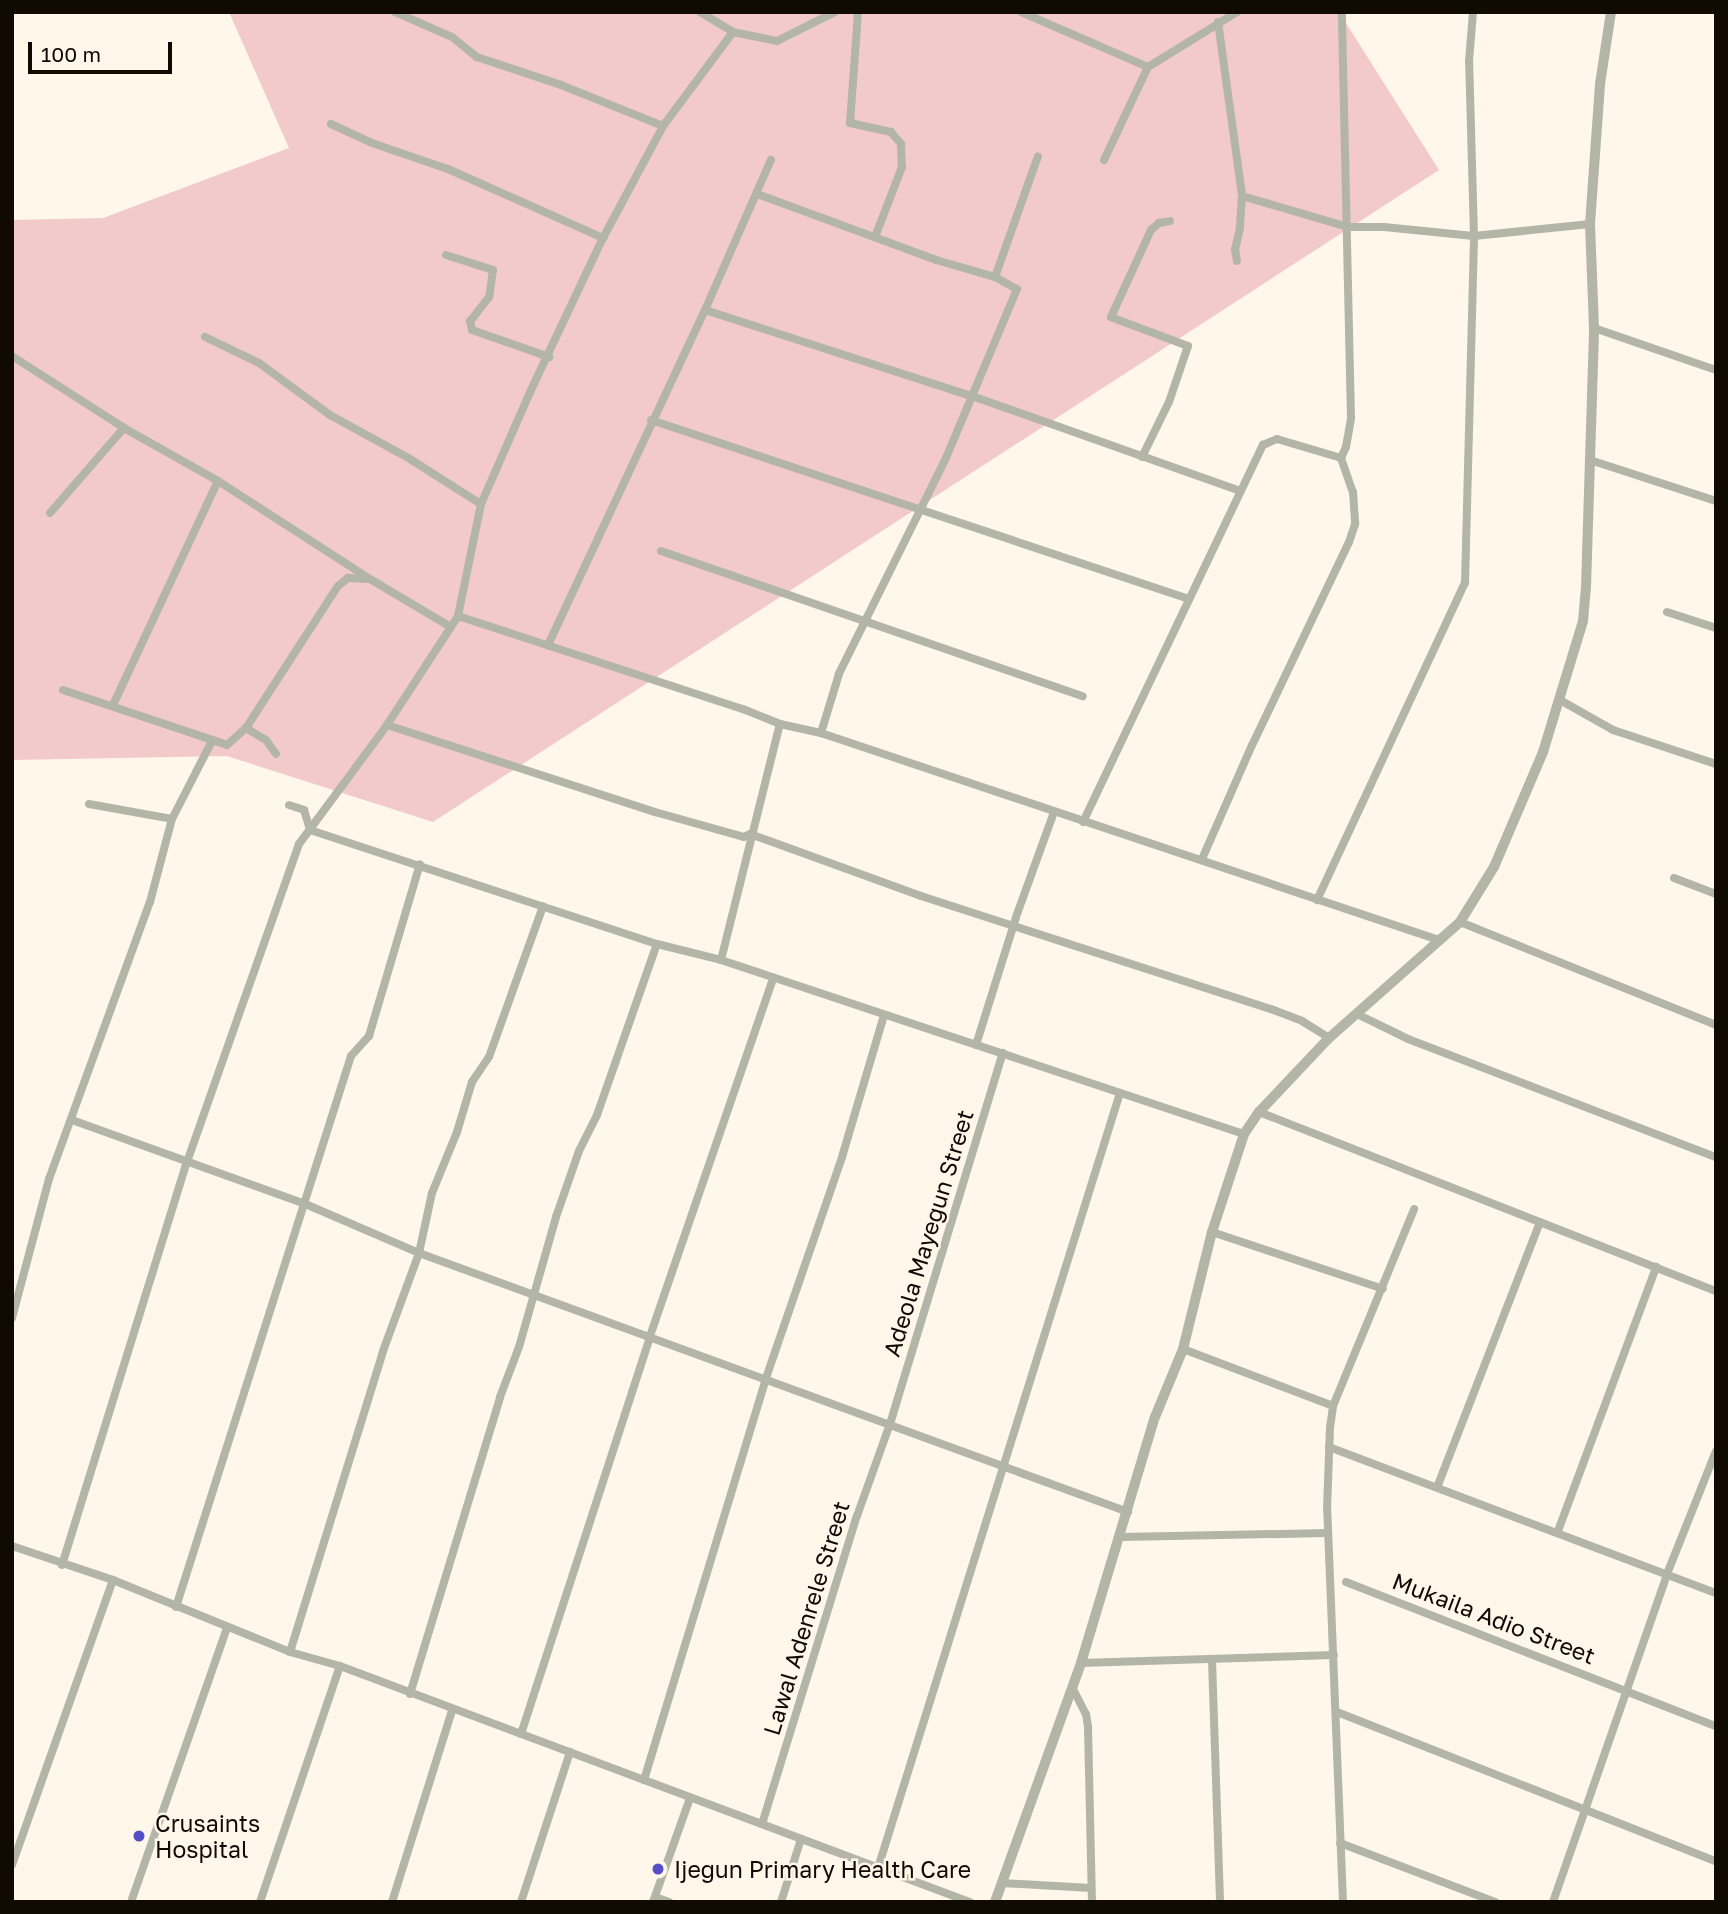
<!DOCTYPE html>
<style>
body{margin:0}
#map{position:relative;width:1728px;height:1914px;overflow:hidden;background:#fff7e9;font-family:"Golos Text",sans-serif}
div>[style]{position:absolute}
.green>*{inset:0;background:#f3caca}
.minor>*{height:8px;margin:-4px;padding:0 4px;transform-origin:4px;border-radius:4px;background:#b3b6a6}
.tertiary>*{height:10px;margin:-5px;padding:0 5px;transform-origin:5px;border-radius:5px;background:#b3b6a6}
.dots>*{width:19px;height:19px;translate:-50% -50%;box-sizing:border-box;border:4px solid #fff7e9;border-radius:50%}
span{translate:-50% -50%;white-space:nowrap;text-align:center;line-height:1.15;-webkit-text-stroke:5px #fff7e9;paint-order:stroke}
.street-label{font-size:23px;color:#110a02}
.poi-label{font-size:23px;color:#110a02}
.left{translate:0 -50%;text-align:left}
.frame{position:absolute;inset:0;border:14px solid #110a02;pointer-events:none}
.scale{position:absolute;left:28px;top:42px;width:144px;height:32px;box-sizing:border-box;border:4px solid #110a02;border-top:0;padding-left:9px;font-size:21px;line-height:24px;white-space:nowrap;color:#110a02;-webkit-text-stroke:5px #fff7e9;paint-order:stroke}
</style>
<div id="map">
<div class="green">
<div style="clip-path:polygon(229px 12px,1339px 12px,1439px 170px,433px 822px,227px 756px,12px 760px,12px 220px,103px 218px,289px 148px)"></div>
</div>
<div class="minor">
<div style="left:395px;top:12px;width:62px;rotate:23.7deg"></div>
<div style="left:452px;top:37px;width:32px;rotate:39deg"></div>
<div style="left:477px;top:57px;width:89px;rotate:18.4deg"></div>
<div style="left:561px;top:85px;width:110px;rotate:21.9deg"></div>
<div style="left:700px;top:12px;width:39px;rotate:31deg"></div>
<div style="left:733px;top:32px;width:45px;rotate:11.6deg"></div>
<div style="left:777px;top:41px;width:65px;rotate:-26.6deg"></div>
<div style="left:858px;top:12px;width:111px;rotate:94.1deg"></div>
<div style="left:850px;top:123px;width:42px;rotate:12.4deg"></div>
<div style="left:891px;top:132px;width:16px;rotate:50deg"></div>
<div style="left:901px;top:144px;width:23px;rotate:88deg"></div>
<div style="left:902px;top:167px;width:75px;rotate:111.1deg"></div>
<div style="left:1021px;top:12px;width:138px;rotate:23.4deg"></div>
<div style="left:1218px;top:22px;width:176px;rotate:82.1deg"></div>
<div style="left:1242px;top:196px;width:32px;rotate:94deg"></div>
<div style="left:1240px;top:228px;width:22px;rotate:103deg"></div>
<div style="left:1235px;top:249px;width:12px;rotate:81deg"></div>
<div style="left:331px;top:124px;width:45px;rotate:24.9deg"></div>
<div style="left:372px;top:143px;width:80px;rotate:18.9deg"></div>
<div style="left:448px;top:169px;width:170px;rotate:24deg"></div>
<div style="left:1104px;top:160px;width:103px;rotate:-64.7deg"></div>
<div style="left:1148px;top:67px;width:105px;rotate:-31.7deg"></div>
<div style="left:757px;top:194px;width:191px;rotate:20.2deg"></div>
<div style="left:936px;top:260px;width:61px;rotate:16.1deg"></div>
<div style="left:995px;top:277px;width:25px;rotate:29deg"></div>
<div style="left:1017px;top:289px;width:183px;rotate:112.8deg"></div>
<div style="left:946px;top:458px;width:241px;rotate:116.4deg"></div>
<div style="left:839px;top:674px;width:62px;rotate:107deg"></div>
<div style="left:1242px;top:196px;width:110px;rotate:16.3deg"></div>
<div style="left:1348px;top:227px;width:36px"></div>
<div style="left:1384px;top:227px;width:90px;rotate:5.7deg"></div>
<div style="left:1474px;top:236px;width:117px;rotate:-5.9deg"></div>
<div style="left:446px;top:255px;width:49px;rotate:17.7deg"></div>
<div style="left:493px;top:270px;width:27px;rotate:98deg"></div>
<div style="left:489px;top:297px;width:31px;rotate:128deg"></div>
<div style="left:470px;top:321px;width:9px;rotate:77deg"></div>
<div style="left:472px;top:330px;width:82px;rotate:19.3deg"></div>
<div style="left:995px;top:277px;width:128px;rotate:-70.4deg"></div>
<div style="left:705px;top:310px;width:281px;rotate:17.9deg"></div>
<div style="left:972px;top:396px;width:284px;rotate:19.5deg"></div>
<div style="left:1594px;top:328px;width:129px;rotate:19deg"></div>
<div style="left:205px;top:337px;width:60px;rotate:25.7deg"></div>
<div style="left:259px;top:363px;width:88px;rotate:36.2deg"></div>
<div style="left:330px;top:415px;width:91px;rotate:28.8deg"></div>
<div style="left:410px;top:459px;width:84px;rotate:32.4deg"></div>
<div style="left:12px;top:356px;width:133px;rotate:32.7deg"></div>
<div style="left:124px;top:428px;width:108px;rotate:29.4deg"></div>
<div style="left:218px;top:481px;width:181px;rotate:32.8deg"></div>
<div style="left:370px;top:579px;width:92px;rotate:30.7deg"></div>
<div style="left:651px;top:420px;width:567px;rotate:18.4deg"></div>
<div style="left:1142px;top:457px;width:61px;rotate:-63.9deg"></div>
<div style="left:1169px;top:402px;width:59px;rotate:-71.3deg"></div>
<div style="left:1188px;top:346px;width:82px;rotate:-159.4deg"></div>
<div style="left:1111px;top:317px;width:96px;rotate:-65.3deg"></div>
<div style="left:1151px;top:230px;width:11px;rotate:-41deg"></div>
<div style="left:1159px;top:223px;width:11px;rotate:-10deg"></div>
<div style="left:1341px;top:458px;width:12px;rotate:-66deg"></div>
<div style="left:1346px;top:447px;width:29px;rotate:-80deg"></div>
<div style="left:1351px;top:418px;width:406px;rotate:-91.3deg"></div>
<div style="left:1590px;top:460px;width:133px;rotate:18deg"></div>
<div style="left:50px;top:513px;width:113px;rotate:-49deg"></div>
<div style="left:661px;top:551px;width:446px;rotate:19deg"></div>
<div style="left:1667px;top:612px;width:52px;rotate:18.1deg"></div>
<div style="left:458px;top:616px;width:300px;rotate:18.1deg"></div>
<div style="left:743px;top:709px;width:40px;rotate:22deg"></div>
<div style="left:780px;top:724px;width:42px;rotate:12.4deg"></div>
<div style="left:821px;top:733px;width:652px;rotate:18.52deg"></div>
<div style="left:548px;top:645px;width:370px;rotate:-64.9deg"></div>
<div style="left:705px;top:310px;width:164px;rotate:-66.3deg"></div>
<div style="left:63px;top:690px;width:173px;rotate:18.5deg"></div>
<div style="left:227px;top:745px;width:25px;rotate:-42deg"></div>
<div style="left:246px;top:728px;width:169px;rotate:-57.1deg"></div>
<div style="left:338px;top:586px;width:13px;rotate:-39deg"></div>
<div style="left:348px;top:578px;width:19px;rotate:3deg"></div>
<div style="left:1560px;top:700px;width:61px;rotate:29.5deg"></div>
<div style="left:1613px;top:730px;width:108px;rotate:18.3deg"></div>
<div style="left:113px;top:705px;width:247px;rotate:-64.9deg"></div>
<div style="left:387px;top:725px;width:282px;rotate:18deg"></div>
<div style="left:655px;top:812px;width:92px;rotate:15.7deg"></div>
<div style="left:744px;top:837px;width:7px;rotate:-27deg"></div>
<div style="left:750px;top:834px;width:182px;rotate:19.9deg"></div>
<div style="left:921px;top:896px;width:368px;rotate:17.9deg"></div>
<div style="left:1271px;top:1009px;width:33px;rotate:21deg"></div>
<div style="left:1302px;top:1021px;width:32px;rotate:32deg"></div>
<div style="left:246px;top:728px;width:23px;rotate:31deg"></div>
<div style="left:266px;top:740px;width:17px;rotate:54deg"></div>
<div style="left:89px;top:804px;width:84px;rotate:10.2deg"></div>
<div style="left:289px;top:805px;width:16px;rotate:18deg"></div>
<div style="left:304px;top:810px;width:21px;rotate:73deg"></div>
<div style="left:1083px;top:822px;width:418px;rotate:-64.5deg"></div>
<div style="left:1263px;top:445px;width:15px;rotate:-23deg"></div>
<div style="left:1277px;top:439px;width:67px;rotate:16.5deg"></div>
<div style="left:1341px;top:458px;width:36px;rotate:71deg"></div>
<div style="left:1353px;top:492px;width:32px;rotate:86deg"></div>
<div style="left:1355px;top:524px;width:19px;rotate:108deg"></div>
<div style="left:1349px;top:542px;width:225px;rotate:115.5deg"></div>
<div style="left:1252px;top:745px;width:124px;rotate:113.7deg"></div>
<div style="left:310px;top:830px;width:365px;rotate:18.2deg"></div>
<div style="left:657px;top:944px;width:66px;rotate:14deg"></div>
<div style="left:721px;top:960px;width:551px;rotate:18.4deg"></div>
<div style="left:1674px;top:878px;width:45px;rotate:20.9deg"></div>
<div style="left:1317px;top:900px;width:350px;rotate:-65deg"></div>
<div style="left:1465px;top:583px;width:347px;rotate:-88.5deg"></div>
<div style="left:1474px;top:236px;width:175px;rotate:-91.6deg"></div>
<div style="left:1469px;top:61px;width:49px;rotate:-85.3deg"></div>
<div style="left:1460px;top:922px;width:276px;rotate:21.9deg"></div>
<div style="left:721px;top:960px;width:243px;rotate:-76deg"></div>
<div style="left:1359px;top:1015px;width:55px;rotate:26.1deg"></div>
<div style="left:1408px;top:1039px;width:330px;rotate:21deg"></div>
<div style="left:976px;top:1045px;width:134px;rotate:-72.6deg"></div>
<div style="left:1016px;top:917px;width:112px;rotate:-70.1deg"></div>
<div style="left:1259px;top:1112px;width:491px;rotate:21.4deg"></div>
<div style="left:72px;top:1120px;width:245px;rotate:19.8deg"></div>
<div style="left:303px;top:1203px;width:126px;rotate:23.3deg"></div>
<div style="left:419px;top:1253px;width:755px;rotate:20.07deg"></div>
<div style="left:1212px;top:1232px;width:180px;rotate:18.4deg"></div>
<div style="left:12px;top:1318px;width:144px;rotate:-75.1deg"></div>
<div style="left:49px;top:1179px;width:295px;rotate:-70deg"></div>
<div style="left:150px;top:902px;width:86px;rotate:-75.2deg"></div>
<div style="left:172px;top:819px;width:88px;rotate:-62.9deg"></div>
<div style="left:1183px;top:1349px;width:160px;rotate:20.8deg"></div>
<div style="left:1329px;top:1447px;width:414px;rotate:20.7deg"></div>
<div style="left:1438px;top:1485px;width:282px;rotate:-68.8deg"></div>
<div style="left:1558px;top:1531px;width:282px;rotate:-69.6deg"></div>
<div style="left:1121px;top:1537px;width:207px;rotate:-1.1deg"></div>
<div style="left:12px;top:1546px;width:107px;rotate:18.6deg"></div>
<div style="left:113px;top:1580px;width:191px;rotate:22.1deg"></div>
<div style="left:290px;top:1652px;width:52px;rotate:15.6deg"></div>
<div style="left:340px;top:1666px;width:673px;rotate:20.54deg"></div>
<div style="left:62px;top:1565px;width:422px;rotate:-72.8deg"></div>
<div style="left:187px;top:1162px;width:337px;rotate:-70.6deg"></div>
<div style="left:299px;top:844px;width:148px;rotate:-53.5deg"></div>
<div style="left:387px;top:725px;width:130px;rotate:-56.9deg"></div>
<div style="left:458px;top:616px;width:114px;rotate:-78.4deg"></div>
<div style="left:481px;top:504px;width:124px;rotate:-66.3deg"></div>
<div style="left:531px;top:390px;width:168px;rotate:-64.7deg"></div>
<div style="left:603px;top:238px;width:127px;rotate:-61.8deg"></div>
<div style="left:663px;top:126px;width:117px;rotate:-53.3deg"></div>
<div style="left:1346px;top:1582px;width:397px;rotate:21.3deg"></div>
<div style="left:176px;top:1607px;width:578px;rotate:-72.38deg"></div>
<div style="left:351px;top:1056px;width:27px;rotate:-48deg"></div>
<div style="left:369px;top:1036px;width:179px;rotate:-73.5deg"></div>
<div style="left:290px;top:1652px;width:315px;rotate:-72.8deg"></div>
<div style="left:383px;top:1351px;width:104px;rotate:-69.8deg"></div>
<div style="left:419px;top:1253px;width:61px;rotate:-77.8deg"></div>
<div style="left:432px;top:1193px;width:66px;rotate:-67.7deg"></div>
<div style="left:457px;top:1132px;width:52px;rotate:-73.3deg"></div>
<div style="left:472px;top:1082px;width:30px;rotate:-56deg"></div>
<div style="left:489px;top:1057px;width:160px;rotate:-70.3deg"></div>
<div style="left:1212px;top:1660px;width:242px;rotate:88.1deg"></div>
<div style="left:1081px;top:1663px;width:253px;rotate:-1.8deg"></div>
<div style="left:1072px;top:1687px;width:30px;rotate:63deg"></div>
<div style="left:1086px;top:1714px;width:13px;rotate:81deg"></div>
<div style="left:1088px;top:1727px;width:175px;rotate:88.7deg"></div>
<div style="left:410px;top:1694px;width:310px;rotate:-73.1deg"></div>
<div style="left:500px;top:1397px;width:53px;rotate:-69.2deg"></div>
<div style="left:519px;top:1347px;width:135px;rotate:-74.1deg"></div>
<div style="left:556px;top:1217px;width:70px;rotate:-70.8deg"></div>
<div style="left:579px;top:1151px;width:40px;rotate:-63.4deg"></div>
<div style="left:597px;top:1115px;width:181px;rotate:-70.7deg"></div>
<div style="left:1337px;top:1712px;width:407px;rotate:21.5deg"></div>
<div style="left:521px;top:1734px;width:418px;rotate:-72deg"></div>
<div style="left:650px;top:1336px;width:379px;rotate:-71deg"></div>
<div style="left:644px;top:1780px;width:420px;rotate:-73.1deg"></div>
<div style="left:766px;top:1378px;width:234px;rotate:-71deg"></div>
<div style="left:842px;top:1157px;width:148px;rotate:-73.5deg"></div>
<div style="left:762px;top:1824px;width:322px;rotate:-72.9deg"></div>
<div style="left:857px;top:1516px;width:98px;rotate:-70.3deg"></div>
<div style="left:890px;top:1424px;width:388px;rotate:-73.1deg"></div>
<div style="left:1340px;top:1843px;width:166px;rotate:20.8deg"></div>
<div style="left:12px;top:1865px;width:302px;rotate:-70.5deg"></div>
<div style="left:878px;top:1868px;width:812px;rotate:-72.66deg"></div>
<div style="left:1002px;top:1883px;width:89px;rotate:3.2deg"></div>
<div style="left:655px;top:1897px;width:15px;rotate:20deg"></div>
<div style="left:131px;top:1902px;width:290px;rotate:-70.7deg"></div>
<div style="left:260px;top:1902px;width:249px;rotate:-71.3deg"></div>
<div style="left:392px;top:1902px;width:201px;rotate:-72.6deg"></div>
<div style="left:521px;top:1902px;width:158px;rotate:-71.9deg"></div>
<div style="left:653px;top:1902px;width:110px;rotate:-70.4deg"></div>
<div style="left:781px;top:1902px;width:66px;rotate:-72.4deg"></div>
<div style="left:1343px;top:1902px;width:393px;rotate:-92.3deg"></div>
<div style="left:1327px;top:1509px;width:81px;rotate:-87.9deg"></div>
<div style="left:1330px;top:1428px;width:22px;rotate:-82deg"></div>
<div style="left:1333px;top:1406px;width:213px;rotate:-67.6deg"></div>
<div style="left:1553px;top:1902px;width:347px;rotate:-70.8deg"></div>
<div style="left:1667px;top:1574px;width:132px;rotate:-68.3deg"></div>
</div>
<div class="tertiary">
<div style="left:995px;top:1902px;width:254px;rotate:-70.2deg"></div>
<div style="left:1081px;top:1663px;width:257px;rotate:-73.3deg"></div>
<div style="left:1155px;top:1417px;width:74px;rotate:-67.6deg"></div>
<div style="left:1183px;top:1349px;width:121px;rotate:-76.1deg"></div>
<div style="left:1212px;top:1232px;width:103px;rotate:-71.9deg"></div>
<div style="left:1244px;top:1134px;width:27px;rotate:-56deg"></div>
<div style="left:1259px;top:1112px;width:102px;rotate:-46.6deg"></div>
<div style="left:1329px;top:1038px;width:175px;rotate:-41.5deg"></div>
<div style="left:1460px;top:922px;width:65px;rotate:-58.3deg"></div>
<div style="left:1494px;top:867px;width:125px;rotate:-66.9deg"></div>
<div style="left:1543px;top:752px;width:137px;rotate:-73deg"></div>
<div style="left:1583px;top:621px;width:34px;rotate:-85deg"></div>
<div style="left:1586px;top:587px;width:259px;rotate:-88.2deg"></div>
<div style="left:1594px;top:328px;width:104px;rotate:-92.2deg"></div>
<div style="left:1590px;top:224px;width:140px;rotate:-85.9deg"></div>
<div style="left:1600px;top:84px;width:73px;rotate:-81.3deg"></div>
</div>
<div class="dots">
<div style="left:139px;top:1836px;background:#564ec6"></div>
<div style="left:658px;top:1869px;background:#564ec6"></div>
</div>
<div class="street-label">
<span style="left:928px;top:1233px;rotate:-73deg">Adeola Mayegun Street</span>
<span style="left:806px;top:1618px;rotate:-73deg">Lawal Adenrele Street</span>
<span style="left:1494px;top:1618px;rotate:21deg">Mukaila Adio Street</span>
</div>
<div class="poi-label">
<span class="left" style="left:155px;top:1836px">Crusaints<br>Hospital</span>
<span class="left" style="left:674px;top:1869px">Ijegun Primary Health Care</span>
</div>
<div class="frame"></div>
<div class="scale">100 m</div>
</div>
